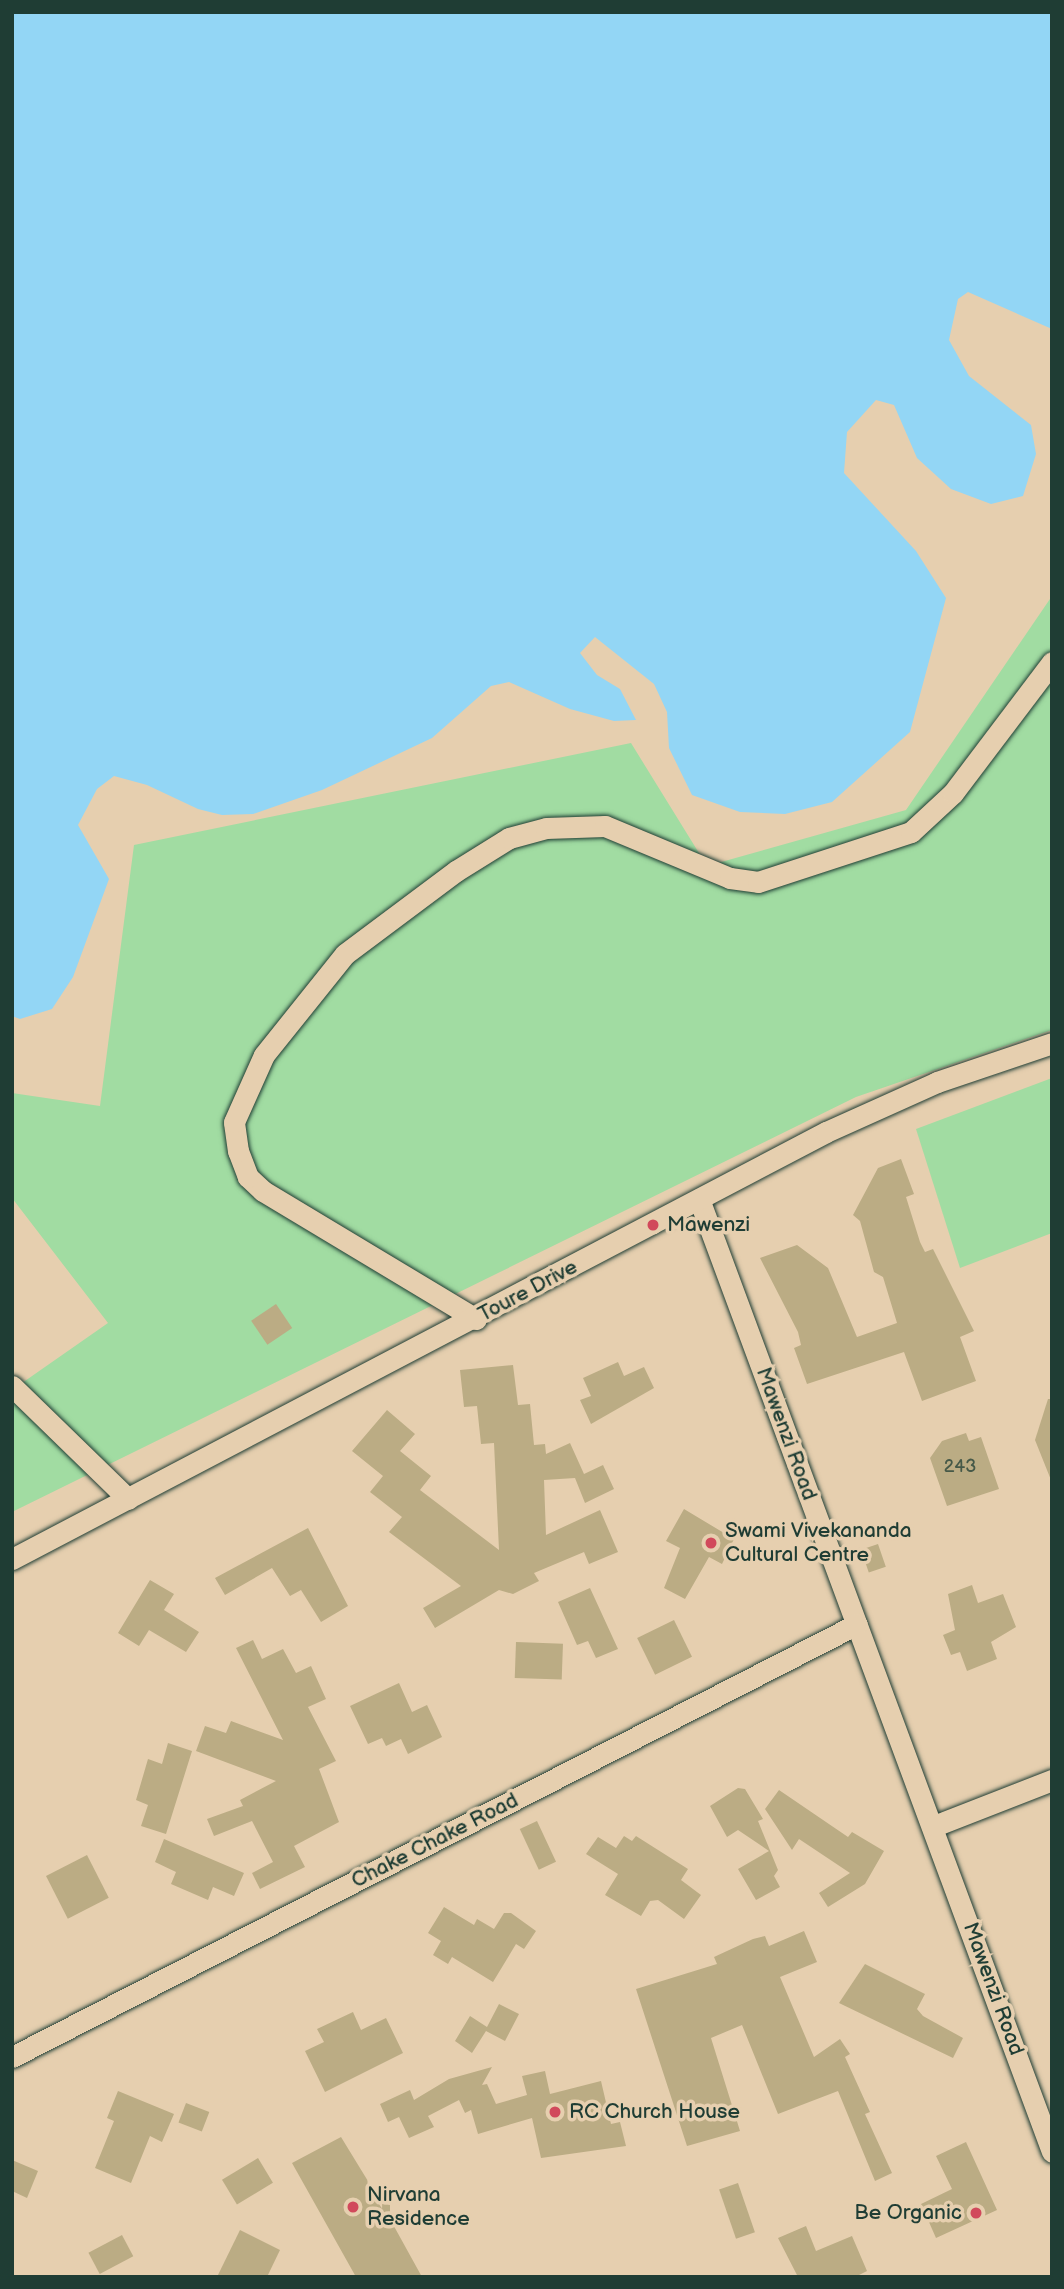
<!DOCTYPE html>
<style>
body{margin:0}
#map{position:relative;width:1064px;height:2289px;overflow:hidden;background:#e6cfaf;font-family:"Balsamiq Sans",sans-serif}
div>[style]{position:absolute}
.green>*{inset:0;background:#a1dca2}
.water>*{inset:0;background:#93d6f5}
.building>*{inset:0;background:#bbac84;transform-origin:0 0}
.roads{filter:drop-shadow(0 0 2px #1f3d34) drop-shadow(0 0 2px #1f3d34)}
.minor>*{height:21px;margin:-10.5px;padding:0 10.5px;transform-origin:10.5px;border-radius:10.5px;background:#e6cfaf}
.dots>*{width:19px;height:19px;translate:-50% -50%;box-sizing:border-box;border:4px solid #e6cfaf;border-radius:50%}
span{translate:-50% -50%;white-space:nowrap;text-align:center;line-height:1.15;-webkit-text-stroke:7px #e6cfaf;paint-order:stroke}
.number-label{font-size:18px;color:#465948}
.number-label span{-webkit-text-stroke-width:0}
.poi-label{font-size:21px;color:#1f3d34}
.left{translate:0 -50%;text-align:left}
.right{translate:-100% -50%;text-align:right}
.street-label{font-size:21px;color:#1f3d34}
.frame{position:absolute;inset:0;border:14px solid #1f3d34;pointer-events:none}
</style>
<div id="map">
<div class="green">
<div style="clip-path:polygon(1052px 596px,1052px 1030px,856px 1097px,12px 1512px,12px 1390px,108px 1323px,12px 1198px,12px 1093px,100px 1106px,134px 845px,631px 743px,707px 866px,906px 810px)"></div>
<div style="clip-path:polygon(1052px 1078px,1052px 1233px,960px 1268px,916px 1129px)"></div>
</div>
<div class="water">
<div style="clip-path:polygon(12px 12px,1052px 12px,1052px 329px,968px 292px,958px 299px,949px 340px,969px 376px,1031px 425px,1036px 454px,1023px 496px,991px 504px,951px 489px,917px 458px,894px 405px,876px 400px,847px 432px,844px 473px,916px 551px,946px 598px,910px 732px,832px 802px,785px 814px,740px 812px,692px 795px,669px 748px,667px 712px,654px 684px,595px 637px,580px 653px,597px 675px,620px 689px,636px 720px,614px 721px,570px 709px,509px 682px,491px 686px,432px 738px,322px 790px,253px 814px,222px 815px,198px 809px,147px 785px,114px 776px,97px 789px,78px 825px,109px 879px,73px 977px,52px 1009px,20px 1019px,12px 1016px)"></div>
</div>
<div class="building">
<div style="clip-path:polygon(901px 1159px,914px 1194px,906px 1197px,920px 1242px,925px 1252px,933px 1249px,974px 1331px,960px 1337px,976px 1381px,922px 1401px,904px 1352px,807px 1384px,794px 1348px,801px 1345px,798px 1332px,760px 1258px,797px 1245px,828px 1268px,857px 1337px,897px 1323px,883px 1277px,874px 1272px,860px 1221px,853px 1215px,878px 1168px)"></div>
<div style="left:276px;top:1304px;width:29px;height:30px;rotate:56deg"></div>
<div style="clip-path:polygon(618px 1362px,624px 1376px,644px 1367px,654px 1388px,591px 1424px,580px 1400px,591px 1396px,583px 1378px)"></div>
<div style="clip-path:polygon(513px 1365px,518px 1405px,530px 1404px,534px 1445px,545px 1444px,546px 1454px,570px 1443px,584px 1474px,603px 1465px,614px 1489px,585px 1503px,575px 1478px,544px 1480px,546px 1535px,600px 1510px,618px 1552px,589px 1564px,584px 1552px,534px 1573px,539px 1581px,513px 1594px,499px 1590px,435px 1628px,423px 1608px,461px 1586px,389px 1532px,402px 1517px,370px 1492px,383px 1476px,352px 1451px,387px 1410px,415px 1434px,400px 1451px,431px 1476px,420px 1490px,499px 1550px,494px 1443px,481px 1444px,477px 1406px,464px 1407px,460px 1370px)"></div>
<div style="clip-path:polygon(1048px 1399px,1052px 1399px,1051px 1480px,1035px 1440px)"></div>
<div style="clip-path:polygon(966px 1433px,969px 1441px,981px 1437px,999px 1489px,947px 1506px,930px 1458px,942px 1441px)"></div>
<div style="clip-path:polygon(684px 1509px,734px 1539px,722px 1564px,709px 1557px,685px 1599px,664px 1588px,680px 1548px,666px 1541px)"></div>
<div style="clip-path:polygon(308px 1528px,348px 1606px,321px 1622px,301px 1590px,290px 1596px,272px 1568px,225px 1595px,215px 1578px)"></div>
<div style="left:878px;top:1544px;width:24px;height:18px;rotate:71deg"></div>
<div style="clip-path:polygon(150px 1580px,174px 1594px,164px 1610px,199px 1632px,186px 1652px,149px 1630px,139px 1646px,118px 1633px)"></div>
<div style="clip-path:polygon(972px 1585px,978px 1603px,1003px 1594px,1016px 1627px,991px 1642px,997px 1659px,967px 1671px,960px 1652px,951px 1655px,943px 1635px,955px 1630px,948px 1594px)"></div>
<div style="clip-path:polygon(590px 1588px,618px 1649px,596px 1658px,588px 1641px,577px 1645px,558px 1602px)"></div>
<div style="left:674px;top:1620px;width:41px;height:41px;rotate:64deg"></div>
<div style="clip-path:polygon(253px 1640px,262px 1659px,283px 1649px,296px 1673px,311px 1666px,326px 1699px,308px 1707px,336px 1761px,319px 1769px,339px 1822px,294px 1846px,305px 1867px,260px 1889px,252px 1873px,273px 1862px,252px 1821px,214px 1836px,207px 1819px,243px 1806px,240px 1800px,276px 1781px,196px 1751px,205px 1726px,226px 1733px,231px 1721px,283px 1740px,236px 1648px)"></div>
<div style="left:516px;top:1642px;width:47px;height:36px;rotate:2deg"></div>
<div style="clip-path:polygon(399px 1683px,412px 1712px,427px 1705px,442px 1737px,408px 1754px,401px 1739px,386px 1746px,382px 1738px,368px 1744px,350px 1706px)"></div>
<div style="clip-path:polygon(168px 1743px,192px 1751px,166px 1834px,141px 1826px,148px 1805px,136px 1800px,148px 1759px,162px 1764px)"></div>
<div style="clip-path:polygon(738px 1788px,745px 1789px,763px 1819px,758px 1821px,778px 1870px,774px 1876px,780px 1887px,756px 1900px,738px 1869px,769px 1851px,738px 1830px,727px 1837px,710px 1806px)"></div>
<div style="clip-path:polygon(779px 1790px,848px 1837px,852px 1832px,884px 1851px,865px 1884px,828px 1907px,819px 1893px,850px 1873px,799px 1839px,792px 1850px,765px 1809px)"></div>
<div style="left:537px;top:1821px;width:45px;height:19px;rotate:65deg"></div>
<div style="clip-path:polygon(624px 1836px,632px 1841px,636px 1836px,688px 1869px,681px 1880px,701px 1895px,684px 1919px,658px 1900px,650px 1901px,641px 1916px,605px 1895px,618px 1874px,586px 1854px,598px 1837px,616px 1848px)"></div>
<div style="clip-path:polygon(164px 1839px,244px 1873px,234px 1896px,213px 1887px,208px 1900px,171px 1884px,176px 1872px,155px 1862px)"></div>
<div style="left:87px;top:1855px;width:48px;height:46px;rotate:63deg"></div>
<div style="clip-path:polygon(444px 1907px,474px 1925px,477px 1919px,494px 1929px,504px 1913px,511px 1913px,536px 1931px,524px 1949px,516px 1944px,493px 1982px,452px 1957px,448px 1964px,433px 1955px,441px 1941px,428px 1933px)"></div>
<div style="clip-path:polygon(804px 1931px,817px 1962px,780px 1977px,814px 2057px,840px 2039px,850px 2054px,845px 2057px,870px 2112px,865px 2114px,892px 2173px,875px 2181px,838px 2091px,778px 2114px,742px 2025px,711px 2038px,740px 2131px,687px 2146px,636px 1989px,717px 1964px,714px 1957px,753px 1939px,765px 1936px,769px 1946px)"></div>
<div style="clip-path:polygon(865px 1964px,925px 1994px,917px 2009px,923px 2016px,963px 2038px,953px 2058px,839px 2003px)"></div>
<div style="clip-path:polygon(499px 2004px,519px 2014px,505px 2041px,486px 2031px,472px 2053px,455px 2041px,470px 2016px,487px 2027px)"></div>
<div style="clip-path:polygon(353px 2012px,361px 2030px,386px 2018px,403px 2053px,325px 2092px,305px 2051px,324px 2042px,317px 2029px)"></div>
<div style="clip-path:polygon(492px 2067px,482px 2085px,487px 2084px,496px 2104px,527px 2095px,522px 2076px,545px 2071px,550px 2094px,601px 2081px,611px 2124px,620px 2122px,626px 2146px,541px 2158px,532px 2118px,478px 2134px,471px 2110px,465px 2113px,459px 2100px,428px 2116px,434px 2127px,409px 2138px,399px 2117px,388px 2122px,380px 2104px,410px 2090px,414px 2100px,449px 2079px)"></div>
<div style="clip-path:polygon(118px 2091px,174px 2114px,162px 2142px,150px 2136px,131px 2183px,95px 2168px,114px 2121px,107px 2118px)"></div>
<div style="left:186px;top:2103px;width:25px;height:21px;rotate:21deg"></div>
<div style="clip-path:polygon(341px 2137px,382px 2204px,390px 2205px,390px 2219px,422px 2277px,356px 2277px,292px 2163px)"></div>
<div style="clip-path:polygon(966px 2142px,997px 2210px,936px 2238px,921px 2204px,952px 2189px,936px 2156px)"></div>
<div style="left:258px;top:2158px;width:29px;height:42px;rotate:59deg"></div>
<div style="clip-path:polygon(12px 2160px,38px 2171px,27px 2198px,12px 2191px)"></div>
<div style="left:738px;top:2183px;width:52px;height:20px;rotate:71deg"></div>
<div style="clip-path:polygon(806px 2226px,816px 2251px,852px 2236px,867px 2271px,855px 2277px,798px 2277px,778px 2238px)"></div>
<div style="clip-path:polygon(240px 2230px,280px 2250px,267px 2277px,217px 2277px)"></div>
<div style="left:122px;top:2235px;width:24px;height:38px;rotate:62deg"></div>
</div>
<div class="roads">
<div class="minor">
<div style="left:699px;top:1199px;width:1016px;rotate:69.67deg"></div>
<div style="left:476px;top:1319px;width:249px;rotate:-149deg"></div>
<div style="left:263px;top:1191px;width:21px;rotate:-137deg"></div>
<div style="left:248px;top:1177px;width:28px;rotate:-111deg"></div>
<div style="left:238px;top:1151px;width:29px;rotate:-98deg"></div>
<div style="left:234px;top:1122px;width:73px;rotate:-65.9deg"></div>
<div style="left:264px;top:1055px;width:129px;rotate:-51.3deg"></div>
<div style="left:345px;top:954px;width:139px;rotate:-36.8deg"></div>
<div style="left:456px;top:871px;width:62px;rotate:-31.9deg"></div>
<div style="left:509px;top:838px;width:38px;rotate:-15deg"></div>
<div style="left:546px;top:828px;width:59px;rotate:-1.9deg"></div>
<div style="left:605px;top:826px;width:135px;rotate:22.6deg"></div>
<div style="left:730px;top:878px;width:28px;rotate:8deg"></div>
<div style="left:758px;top:882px;width:161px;rotate:-18.1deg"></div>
<div style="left:911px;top:832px;width:57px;rotate:-42.9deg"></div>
<div style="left:953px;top:793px;width:164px;rotate:-52.9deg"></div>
<div style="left:12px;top:1386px;width:162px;rotate:44.2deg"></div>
<div style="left:12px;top:1559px;width:919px;rotate:-27.68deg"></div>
<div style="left:826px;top:1132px;width:122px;rotate:-24.2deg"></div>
<div style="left:937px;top:1082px;width:121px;rotate:-18.7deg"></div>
<div style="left:934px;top:1826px;width:127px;rotate:-21.3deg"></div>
<div style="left:12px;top:2057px;width:949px;rotate:-27.13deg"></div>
</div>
</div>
<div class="dots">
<div style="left:653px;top:1225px;background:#d1495b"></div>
<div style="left:711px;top:1543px;background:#d1495b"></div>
<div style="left:555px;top:2112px;background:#d1495b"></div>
<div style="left:353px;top:2207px;background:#d1495b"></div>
<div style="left:976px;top:2213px;background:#d1495b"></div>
</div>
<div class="number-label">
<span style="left:960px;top:1467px">243</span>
</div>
<div class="poi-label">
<span class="left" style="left:667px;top:1225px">Mawenzi</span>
<span class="left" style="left:725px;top:1543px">Swami Vivekananda<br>Cultural Centre</span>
<span class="left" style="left:569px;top:2112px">RC Church House</span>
<span class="left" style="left:367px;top:2207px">Nirvana<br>Residence</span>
<span class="right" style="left:962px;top:2213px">Be Organic</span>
</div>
<div class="street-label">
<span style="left:528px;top:1291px;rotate:-28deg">Toure Drive</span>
<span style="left:786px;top:1434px;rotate:70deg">Mawenzi Road</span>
<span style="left:435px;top:1841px;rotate:-27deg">Chake Chake Road</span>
<span style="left:993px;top:1989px;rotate:70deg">Mawenzi Road</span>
</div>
<div class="frame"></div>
</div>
